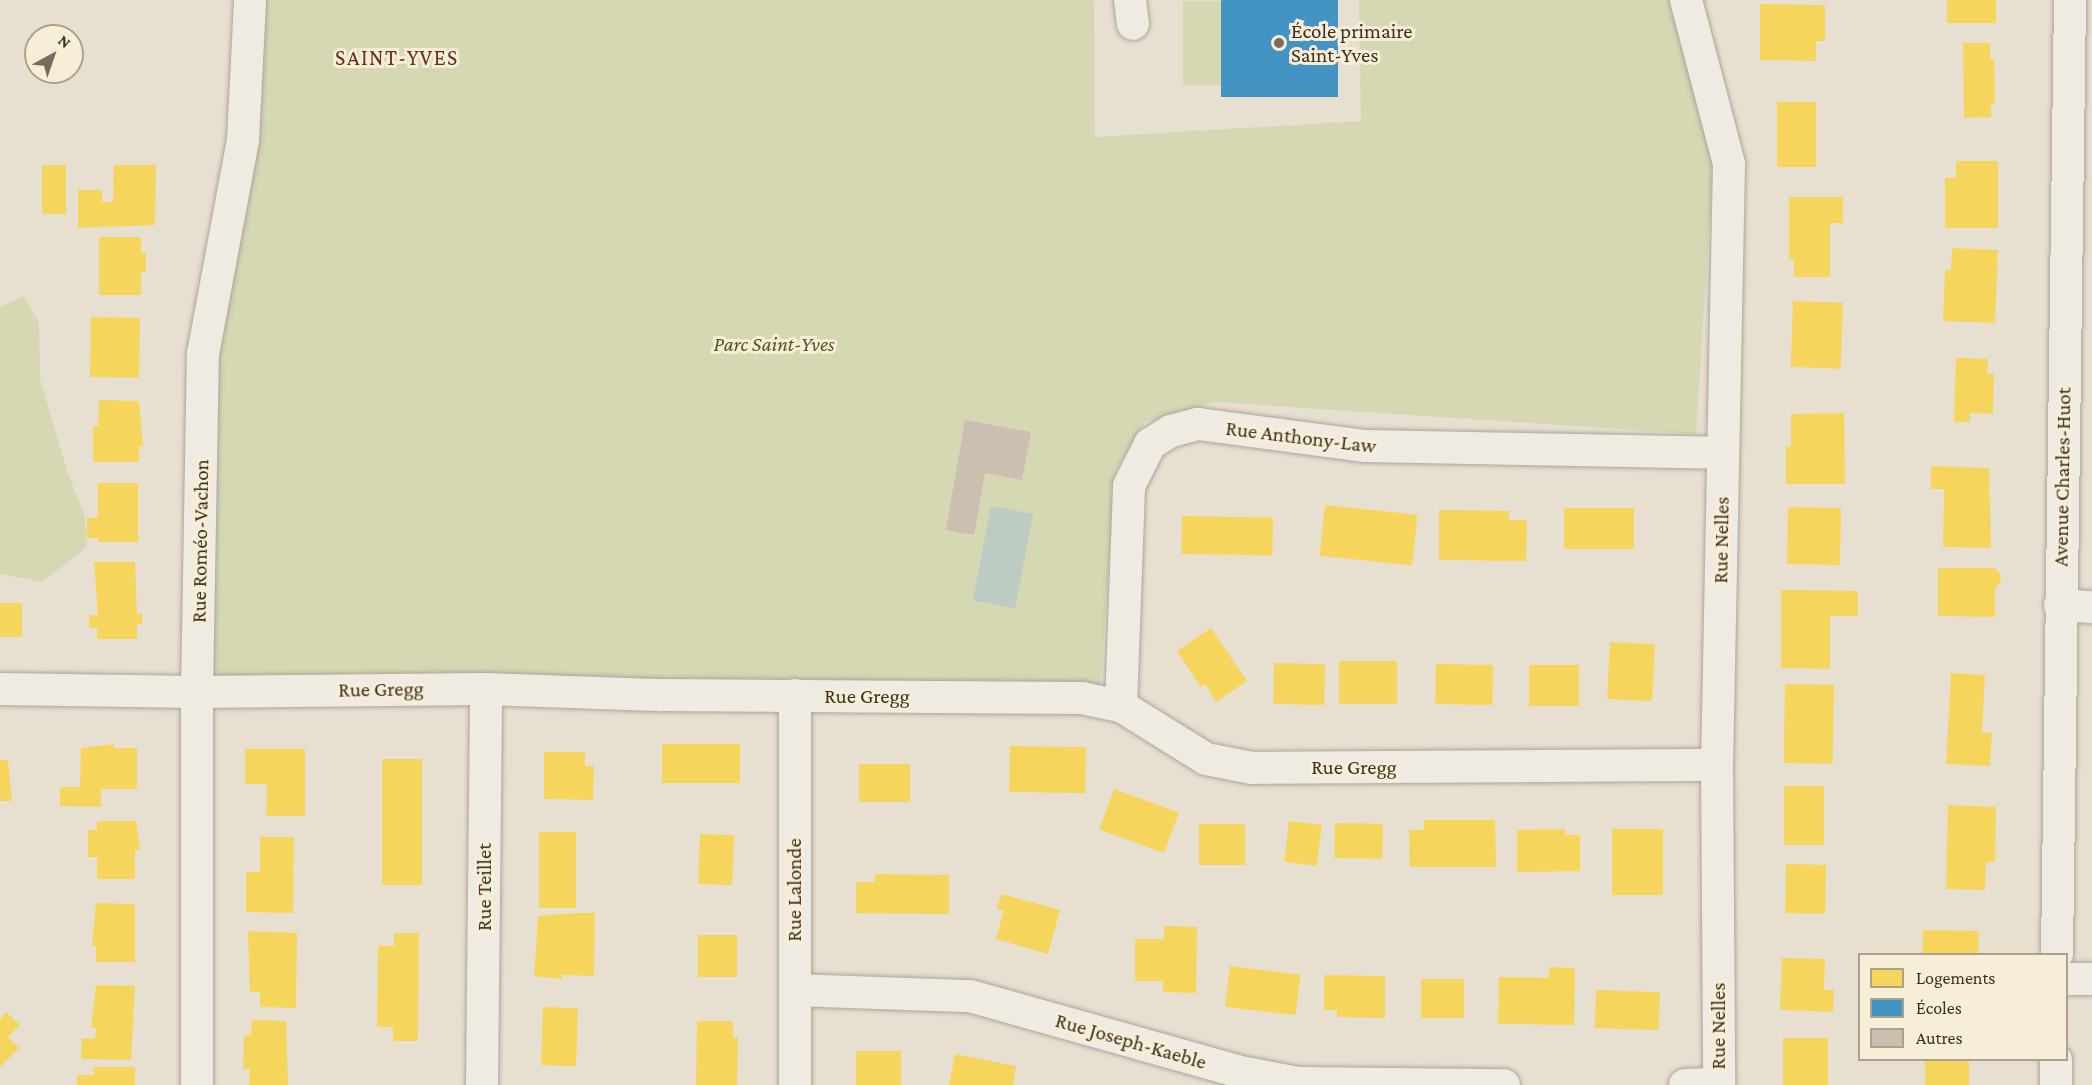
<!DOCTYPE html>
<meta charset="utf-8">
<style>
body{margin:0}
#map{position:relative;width:2092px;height:1085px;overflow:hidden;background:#e7e0d1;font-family:"Crimson Pro",serif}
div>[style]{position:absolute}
.green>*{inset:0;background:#d6d7b3;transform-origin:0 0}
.water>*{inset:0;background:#bcccc2;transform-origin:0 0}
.homes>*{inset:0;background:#f6d55c;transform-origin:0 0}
.schools>*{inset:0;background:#4393c3;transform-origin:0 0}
.building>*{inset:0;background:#cbbfb2}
.roads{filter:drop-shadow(0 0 2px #ada599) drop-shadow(0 0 2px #ada599)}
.minor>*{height:32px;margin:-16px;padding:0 16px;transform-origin:16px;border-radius:16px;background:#efebe3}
.dots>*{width:16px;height:16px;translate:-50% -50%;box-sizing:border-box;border:3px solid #f7eed8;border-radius:50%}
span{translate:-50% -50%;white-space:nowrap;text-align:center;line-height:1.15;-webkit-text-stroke:6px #f7eed8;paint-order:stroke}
.poi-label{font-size:21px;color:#3d2e20}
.left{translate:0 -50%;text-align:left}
.park-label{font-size:21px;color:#4d5a26;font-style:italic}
.street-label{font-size:21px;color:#3d2e20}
.neighbourhood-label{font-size:22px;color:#6b2e1e;letter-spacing:1.5px}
.legend{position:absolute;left:1858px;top:953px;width:210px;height:108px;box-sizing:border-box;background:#f7eed8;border:2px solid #ada18e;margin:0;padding:8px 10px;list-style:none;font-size:18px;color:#3d2e20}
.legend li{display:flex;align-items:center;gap:12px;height:30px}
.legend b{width:30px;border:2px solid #ada18e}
.north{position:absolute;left:24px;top:24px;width:60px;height:60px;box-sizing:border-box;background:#f7eed8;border:2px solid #ada18e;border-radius:50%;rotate:40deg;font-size:16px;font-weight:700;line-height:24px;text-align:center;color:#3d2e20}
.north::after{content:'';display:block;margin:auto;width:21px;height:27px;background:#786c5e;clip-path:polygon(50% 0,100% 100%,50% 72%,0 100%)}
</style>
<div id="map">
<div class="green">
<div style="clip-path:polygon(264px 0,1094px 0,1095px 137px,1361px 121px,1359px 0,1671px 0,1713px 162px,1696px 434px,1214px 402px,1145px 422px,1115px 472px,1100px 691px,203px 683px,205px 388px)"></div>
<div style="left:1183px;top:1px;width:38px;height:84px"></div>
<div style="clip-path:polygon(23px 296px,39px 322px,40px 379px,68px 474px,85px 516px,87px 547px,42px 582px,0 574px,0 307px)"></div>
</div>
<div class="water">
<div style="left:991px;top:506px;width:43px;height:96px;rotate:11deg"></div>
</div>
<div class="homes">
<div style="left:1947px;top:0;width:49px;height:23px"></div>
<div style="clip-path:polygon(1760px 4px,1825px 5px,1825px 41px,1816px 41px,1816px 61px,1760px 60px)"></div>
<div style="clip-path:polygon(1963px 43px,1990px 43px,1990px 59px,1994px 59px,1995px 104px,1991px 105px,1991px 117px,1964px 118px)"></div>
<div style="left:1777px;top:102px;width:39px;height:65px"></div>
<div style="clip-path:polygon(1956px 161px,1998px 161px,1998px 228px,1945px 228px,1945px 178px,1956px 178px)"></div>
<div style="left:42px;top:165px;width:24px;height:49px"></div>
<div style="clip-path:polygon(114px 165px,156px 165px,155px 225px,78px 228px,78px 190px,102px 190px,102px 202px,113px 202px)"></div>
<div style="clip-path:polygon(1789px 197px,1843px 197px,1843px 223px,1830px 223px,1830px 277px,1794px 277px,1794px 259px,1789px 259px)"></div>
<div style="clip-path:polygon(99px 237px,141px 237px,141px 253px,146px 253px,146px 272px,141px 272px,141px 295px,99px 295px)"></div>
<div style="clip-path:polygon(1952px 248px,1998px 250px,1995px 323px,1943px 321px,1945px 270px,1951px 270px)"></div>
<div style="left:1793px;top:301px;width:50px;height:66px;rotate:2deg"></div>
<div style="left:91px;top:317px;width:49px;height:60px;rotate:1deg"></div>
<div style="clip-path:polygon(1956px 358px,1988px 359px,1987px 374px,1994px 374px,1993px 414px,1970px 413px,1970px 422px,1954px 422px)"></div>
<div style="clip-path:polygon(99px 400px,139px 401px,143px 446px,139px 446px,139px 462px,93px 462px,93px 426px,98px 426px)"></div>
<div style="clip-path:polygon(1844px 413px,1845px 484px,1786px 484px,1786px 447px,1791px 446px,1791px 414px)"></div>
<div style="clip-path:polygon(1931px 466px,1989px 468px,1991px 548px,1943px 547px,1944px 489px,1931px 489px)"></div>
<div style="clip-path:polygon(98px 483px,138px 483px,138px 542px,98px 542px,98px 538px,87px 538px,87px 518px,98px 518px)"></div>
<div style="left:1325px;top:505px;width:93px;height:51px;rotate:6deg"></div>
<div style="left:1788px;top:507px;width:53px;height:57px;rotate:1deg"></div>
<div style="left:1564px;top:508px;width:70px;height:41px"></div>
<div style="clip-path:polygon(1439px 510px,1509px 511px,1509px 520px,1527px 520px,1526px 561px,1439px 560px)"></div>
<div style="left:1182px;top:516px;width:91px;height:38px;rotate:1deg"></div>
<div style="clip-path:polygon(94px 562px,135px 562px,137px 614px,142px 614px,142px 624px,137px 624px,137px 639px,97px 639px,97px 628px,89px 628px,89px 615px,98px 615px)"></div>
<div style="clip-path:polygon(1938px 568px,1994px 568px,2001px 574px,2000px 583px,1995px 588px,1995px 617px,1938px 616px)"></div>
<div style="clip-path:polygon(1781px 590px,1858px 591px,1858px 616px,1830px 616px,1830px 669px,1781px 668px)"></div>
<div style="left:0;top:603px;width:22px;height:34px"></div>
<div style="clip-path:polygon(1211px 628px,1247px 681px,1216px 702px,1205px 684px,1201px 687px,1177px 651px)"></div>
<div style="left:1610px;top:642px;width:45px;height:57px;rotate:3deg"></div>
<div style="left:1339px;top:661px;width:58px;height:43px"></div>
<div style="left:1274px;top:663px;width:51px;height:41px;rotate:1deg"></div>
<div style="left:1436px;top:664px;width:57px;height:40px;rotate:1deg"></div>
<div style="left:1529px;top:665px;width:50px;height:41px"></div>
<div style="clip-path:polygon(1951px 673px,1985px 675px,1982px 732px,1992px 733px,1990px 766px,1946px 764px)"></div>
<div style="left:1785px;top:684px;width:49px;height:79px;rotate:1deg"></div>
<div style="clip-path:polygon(114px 744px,114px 748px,137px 748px,137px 789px,101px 789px,101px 807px,60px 806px,60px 787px,80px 787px,81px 748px)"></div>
<div style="left:740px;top:744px;width:39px;height:78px;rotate:90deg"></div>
<div style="left:1010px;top:746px;width:76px;height:46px;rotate:1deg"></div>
<div style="clip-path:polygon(245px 749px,305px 749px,305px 816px,266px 816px,267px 784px,245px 784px)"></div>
<div style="clip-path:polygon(544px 752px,585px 752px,585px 766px,594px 766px,593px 800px,544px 799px)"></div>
<div style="left:382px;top:759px;width:40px;height:126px"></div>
<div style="clip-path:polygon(0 760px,8px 760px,12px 801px,0 801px)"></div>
<div style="left:859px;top:764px;width:51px;height:38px"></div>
<div style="left:1784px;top:786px;width:40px;height:59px"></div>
<div style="left:1114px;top:789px;width:69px;height:43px;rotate:20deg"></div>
<div style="clip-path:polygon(1948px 805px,1996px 807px,1995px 862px,1986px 862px,1985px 890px,1946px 889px)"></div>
<div style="clip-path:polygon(1424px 820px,1495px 820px,1496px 867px,1410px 867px,1409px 830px,1424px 830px)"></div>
<div style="clip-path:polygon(97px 821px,136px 821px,140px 850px,135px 850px,135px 879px,97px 879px,97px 857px,88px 857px,88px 830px,97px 830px)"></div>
<div style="left:1289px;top:821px;width:33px;height:41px;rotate:7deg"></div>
<div style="left:1335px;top:823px;width:48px;height:35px;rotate:1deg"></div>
<div style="left:1199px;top:824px;width:46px;height:41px"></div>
<div style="clip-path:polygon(1565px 829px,1565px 835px,1580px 835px,1580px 871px,1517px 872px,1517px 830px)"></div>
<div style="left:1612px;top:829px;width:51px;height:66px"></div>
<div style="left:539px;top:832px;width:37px;height:76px"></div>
<div style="left:700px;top:834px;width:34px;height:50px;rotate:2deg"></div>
<div style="clip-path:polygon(260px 837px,294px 837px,293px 913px,246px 912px,246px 872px,260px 872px)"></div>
<div style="left:1786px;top:864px;width:40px;height:49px;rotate:1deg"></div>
<div style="clip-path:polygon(875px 874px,949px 875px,949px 914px,856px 913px,856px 882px,875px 882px)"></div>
<div style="clip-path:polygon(1001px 894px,1060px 910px,1048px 954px,996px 939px,1004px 910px,997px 909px)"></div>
<div style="clip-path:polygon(96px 903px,135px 904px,135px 962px,96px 962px,96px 946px,92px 946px)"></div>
<div style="clip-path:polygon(575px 913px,595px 913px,594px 976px,562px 975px,562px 979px,534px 976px,538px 916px)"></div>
<div style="clip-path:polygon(1164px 926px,1197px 927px,1196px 993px,1163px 992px,1163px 981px,1135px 981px,1135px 939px,1164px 939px)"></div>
<div style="left:1923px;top:930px;width:56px;height:24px;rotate:1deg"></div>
<div style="clip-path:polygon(248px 931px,297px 933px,296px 1008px,260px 1007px,260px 992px,250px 992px)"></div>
<div style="clip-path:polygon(394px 933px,419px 933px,418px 1041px,393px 1041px,393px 1027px,377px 1027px,378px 946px,394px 946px)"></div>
<div style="left:698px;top:935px;width:39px;height:42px"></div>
<div style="clip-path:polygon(1782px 958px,1825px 959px,1824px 990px,1834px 990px,1833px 1012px,1780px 1010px)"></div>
<div style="left:1230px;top:966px;width:71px;height:41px;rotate:7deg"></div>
<div style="clip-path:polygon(1549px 967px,1575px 968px,1574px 1025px,1498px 1024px,1499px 977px,1549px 978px)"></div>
<div style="clip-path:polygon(1324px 975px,1385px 976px,1385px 1018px,1337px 1017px,1337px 1010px,1324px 1010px)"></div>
<div style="left:1421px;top:979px;width:43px;height:39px"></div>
<div style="clip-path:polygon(96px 985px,135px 986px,131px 1060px,81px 1059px,82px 1038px,95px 1039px,96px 1028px,91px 1028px)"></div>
<div style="left:1596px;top:990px;width:64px;height:38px;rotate:2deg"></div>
<div style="left:543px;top:1007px;width:35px;height:58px;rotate:2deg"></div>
<div style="clip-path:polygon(6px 1012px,20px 1025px,8px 1037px,19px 1048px,0 1067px,0 1019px)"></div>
<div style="clip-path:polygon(252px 1020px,286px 1021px,288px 1085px,249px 1085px,250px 1069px,243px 1069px,244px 1035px,251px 1035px)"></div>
<div style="clip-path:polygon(697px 1021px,733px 1021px,733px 1038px,738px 1037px,737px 1085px,696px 1085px)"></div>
<div style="left:1783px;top:1038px;width:45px;height:47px"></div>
<div style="left:856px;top:1051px;width:45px;height:34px"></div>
<div style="clip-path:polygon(955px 1054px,1016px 1066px,1013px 1085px,949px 1085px)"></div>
<div style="left:1925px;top:1060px;width:44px;height:25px"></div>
<div style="clip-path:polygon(93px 1067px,135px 1067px,135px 1085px,77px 1085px,77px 1075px,94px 1075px)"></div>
</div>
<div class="schools">
<div style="left:1221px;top:0;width:117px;height:97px"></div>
</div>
<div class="building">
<div style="clip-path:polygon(965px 420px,1031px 432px,1022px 480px,985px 473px,974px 535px,946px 530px)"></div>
</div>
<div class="roads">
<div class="minor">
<div style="left:1130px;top:0;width:24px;rotate:83deg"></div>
<div style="left:1686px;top:0;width:170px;rotate:75.3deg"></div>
<div style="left:1729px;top:164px;width:601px;rotate:91.14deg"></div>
<div style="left:1717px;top:765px;width:320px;rotate:89.6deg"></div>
<div style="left:2060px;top:605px;width:32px;rotate:4deg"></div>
<div style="left:0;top:689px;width:197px;rotate:0.9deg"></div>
<div style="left:197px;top:692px;width:289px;rotate:-0.6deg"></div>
<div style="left:486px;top:689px;width:176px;rotate:2deg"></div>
<div style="left:662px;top:695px;width:420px;rotate:0.4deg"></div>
<div style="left:1082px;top:698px;width:40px;rotate:12deg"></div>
<div style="left:1121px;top:706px;width:100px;rotate:31.9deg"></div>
<div style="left:1206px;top:759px;width:47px;rotate:11.1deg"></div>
<div style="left:1252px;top:768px;width:465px;rotate:-0.4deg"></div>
<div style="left:795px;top:695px;width:390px;rotate:90deg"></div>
<div style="left:1121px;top:706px;width:220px;rotate:-87.9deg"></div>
<div style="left:1129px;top:486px;width:47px;rotate:-63.4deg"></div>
<div style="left:1150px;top:444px;width:25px;rotate:-32deg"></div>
<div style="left:1171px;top:431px;width:28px;rotate:-15deg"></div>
<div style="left:1198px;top:424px;width:169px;rotate:7.5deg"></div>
<div style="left:1366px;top:446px;width:357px;rotate:1.1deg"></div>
<div style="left:2057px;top:954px;width:954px;rotate:-89.22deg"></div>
<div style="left:2066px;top:979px;width:26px"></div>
<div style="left:795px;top:990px;width:175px;rotate:2deg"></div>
<div style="left:970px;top:996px;width:280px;rotate:15.7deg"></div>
<div style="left:1240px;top:1072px;width:59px;rotate:10.7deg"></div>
<div style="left:1298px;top:1083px;width:206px;rotate:0.6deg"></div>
<div style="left:197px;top:1085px;width:393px;rotate:-90deg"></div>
<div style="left:197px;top:692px;width:338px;rotate:-89deg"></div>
<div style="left:203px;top:354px;width:218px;rotate:-79.4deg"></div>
<div style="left:243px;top:140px;width:140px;rotate:-87.1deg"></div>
<div style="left:482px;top:1085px;width:396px;rotate:-89.4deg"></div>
<div style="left:1685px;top:1085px;width:34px;rotate:-2deg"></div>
<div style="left:2056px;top:1085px;width:25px;rotate:-90deg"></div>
</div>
</div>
<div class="dots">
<div style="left:1279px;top:43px;background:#786c5e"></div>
</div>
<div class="poi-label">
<span class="left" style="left:1291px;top:43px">École primaire<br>Saint-Yves</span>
</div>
<div class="park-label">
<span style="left:774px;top:344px">Parc Saint-Yves</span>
</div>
<div class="street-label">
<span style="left:1301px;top:437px;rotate:7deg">Rue Anthony-Law</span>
<span style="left:2062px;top:477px;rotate:-89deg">Avenue Charles-Huot</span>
<span style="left:1721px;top:540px;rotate:-89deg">Rue Nelles</span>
<span style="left:200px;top:541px;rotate:-89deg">Rue Roméo-Vachon</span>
<span style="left:381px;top:689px;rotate:-1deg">Rue Gregg</span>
<span style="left:867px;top:696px">Rue Gregg</span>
<span style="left:1354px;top:767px">Rue Gregg</span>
<span style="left:484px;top:887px;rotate:-90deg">Rue Teillet</span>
<span style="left:794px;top:890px;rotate:-90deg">Rue Lalonde</span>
<span style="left:1718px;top:1026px;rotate:-90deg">Rue Nelles</span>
<span style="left:1131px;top:1041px;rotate:16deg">Rue Joseph-Kaeble</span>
</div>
<div class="neighbourhood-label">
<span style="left:397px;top:58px">SAINT-YVES</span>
</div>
<ul class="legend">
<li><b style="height:16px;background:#f6d55c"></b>Logements</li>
<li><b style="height:16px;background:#4393c3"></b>Écoles</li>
<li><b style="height:16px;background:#cbbfb2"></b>Autres</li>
</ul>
<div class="north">N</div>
</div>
